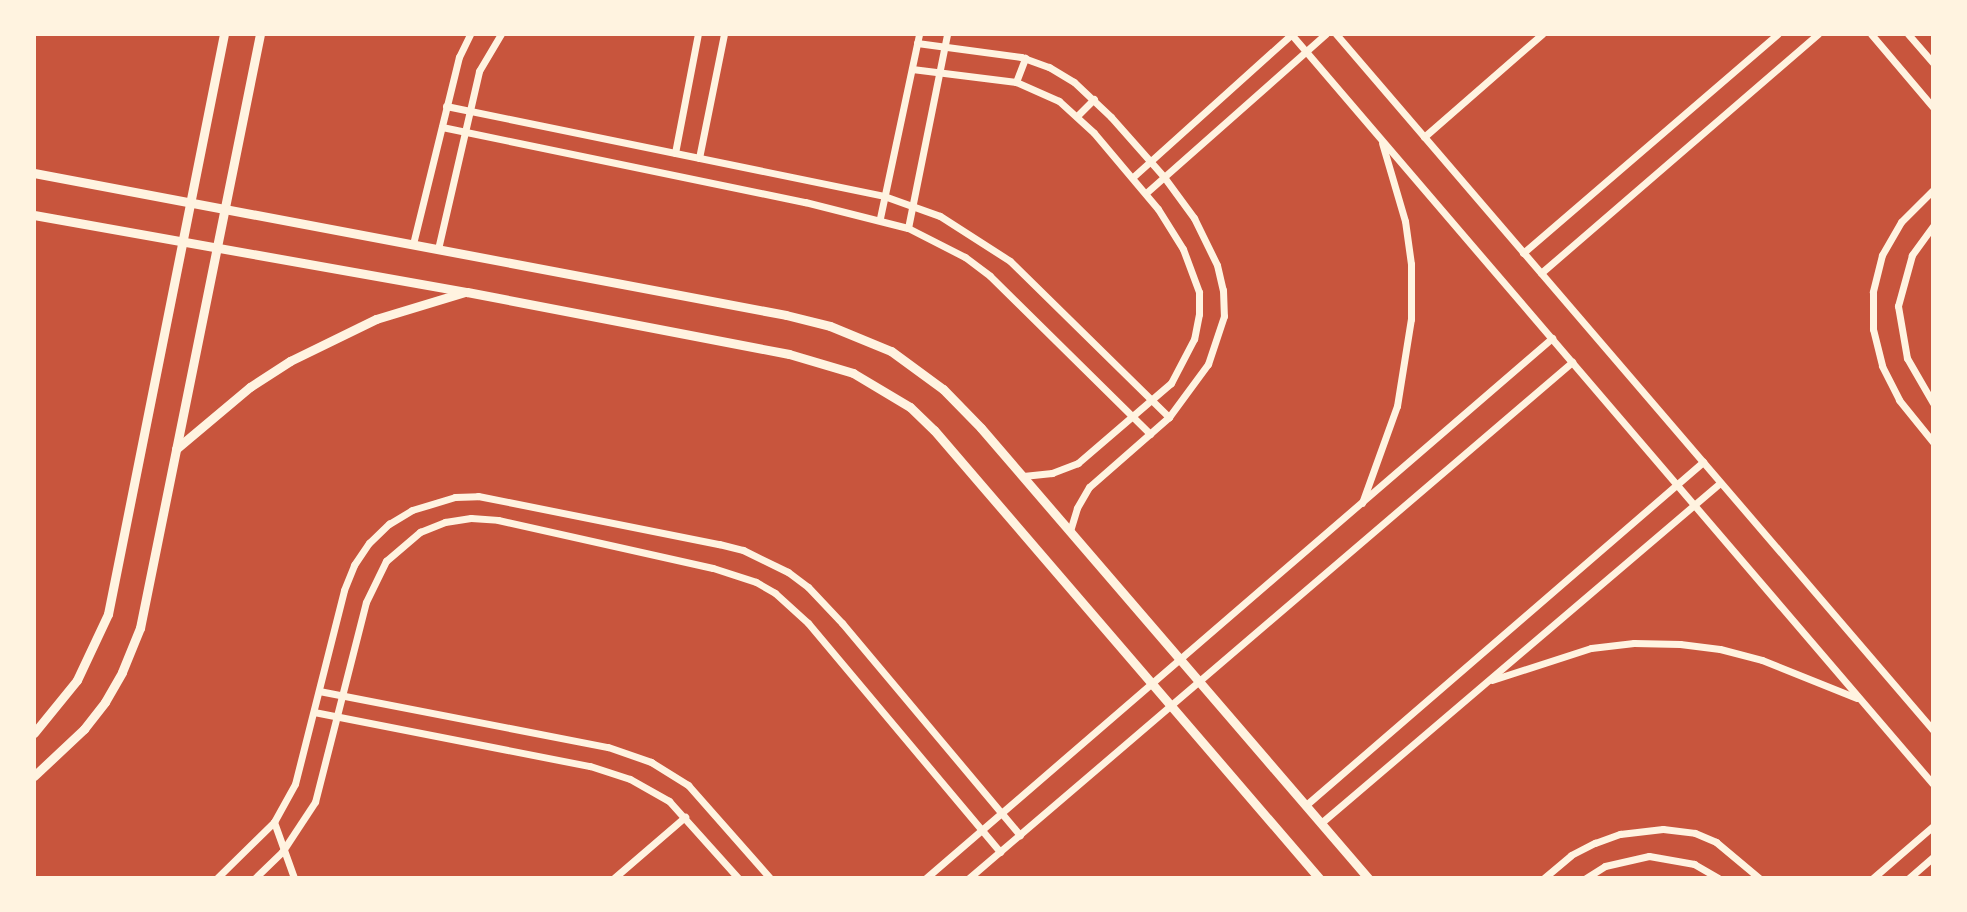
<!DOCTYPE html>
<style>
body{margin:0}
#map{position:relative;width:1967px;height:912px;overflow:hidden;background:#c8553d;font-family:Lato,sans-serif}
div>[style]{position:absolute}
.minor>*{height:7px;margin:-3.5px;padding:0 3.5px;transform-origin:3.5px;border-radius:3.5px;background:#fff3e0}
.tertiary>*{height:9px;margin:-4.5px;padding:0 4.5px;transform-origin:4.5px;border-radius:4.5px;background:#fff3e0}
span{translate:-50% -50%;white-space:nowrap;text-align:center;line-height:1.15;-webkit-text-stroke:8px #fff3e0;paint-order:stroke}
.frame{position:absolute;inset:0;border:36px solid #fff3e0;pointer-events:none}
</style>
<div id="map">
<div class="minor">
<div style="left:1291px;top:34px;width:987px;rotate:49.44deg"></div>
<div style="left:1336px;top:34px;width:917px;rotate:49.38deg"></div>
<div style="left:1871px;top:34px;width:96px;rotate:49.7deg"></div>
<div style="left:1908px;top:34px;width:38px;rotate:49deg"></div>
<div style="left:917px;top:43px;width:105px;rotate:7.7deg"></div>
<div style="left:1021px;top:57px;width:30px;rotate:20deg"></div>
<div style="left:1049px;top:67px;width:29px;rotate:31deg"></div>
<div style="left:1074px;top:82px;width:51px;rotate:43.4deg"></div>
<div style="left:1111px;top:117px;width:80px;rotate:48.5deg"></div>
<div style="left:1164px;top:177px;width:51px;rotate:53.8deg"></div>
<div style="left:1194px;top:218px;width:52px;rotate:63.9deg"></div>
<div style="left:1217px;top:265px;width:26px;rotate:77deg"></div>
<div style="left:1223px;top:290px;width:26px;rotate:88deg"></div>
<div style="left:1224px;top:316px;width:51px;rotate:108.4deg"></div>
<div style="left:1208px;top:364px;width:66px;rotate:126.3deg"></div>
<div style="left:1169px;top:417px;width:106px;rotate:138.8deg"></div>
<div style="left:1089px;top:487px;width:24px;rotate:120deg"></div>
<div style="left:1077px;top:508px;width:24px;rotate:107deg"></div>
<div style="left:912px;top:69px;width:105px;rotate:7.1deg"></div>
<div style="left:1016px;top:82px;width:47px;rotate:23.8deg"></div>
<div style="left:1059px;top:101px;width:47px;rotate:42.4deg"></div>
<div style="left:1094px;top:133px;width:99px;rotate:49.9deg"></div>
<div style="left:1158px;top:209px;width:47px;rotate:58deg"></div>
<div style="left:1183px;top:249px;width:46px;rotate:69.6deg"></div>
<div style="left:1199px;top:292px;width:22px;rotate:90deg"></div>
<div style="left:1199px;top:314px;width:25px;rotate:101deg"></div>
<div style="left:1194px;top:339px;width:50px;rotate:117.6deg"></div>
<div style="left:1171px;top:383px;width:123px;rotate:139.3deg"></div>
<div style="left:1078px;top:463px;width:28px;rotate:159deg"></div>
<div style="left:1052px;top:473px;width:29px;rotate:174deg"></div>
<div style="left:1016px;top:82px;width:26px;rotate:-69deg"></div>
<div style="left:446px;top:106px;width:447px;rotate:11.6deg"></div>
<div style="left:884px;top:196px;width:59px;rotate:19.7deg"></div>
<div style="left:940px;top:216px;width:83px;rotate:32.7deg"></div>
<div style="left:1010px;top:261px;width:223px;rotate:44.5deg"></div>
<div style="left:1077px;top:116px;width:24px;rotate:-45deg"></div>
<div style="left:442px;top:127px;width:371px;rotate:11.7deg"></div>
<div style="left:805px;top:202px;width:106px;rotate:14.2deg"></div>
<div style="left:908px;top:228px;width:64px;rotate:27deg"></div>
<div style="left:965px;top:257px;width:31px;rotate:37deg"></div>
<div style="left:990px;top:276px;width:225px;rotate:44.6deg"></div>
<div style="left:1424px;top:137px;width:157px;rotate:-41.1deg"></div>
<div style="left:675px;top:153px;width:121px;rotate:-79.1deg"></div>
<div style="left:699px;top:158px;width:126px;rotate:-78.6deg"></div>
<div style="left:1133px;top:177px;width:214px;rotate:-42deg"></div>
<div style="left:1933px;top:190px;width:45px;rotate:135deg"></div>
<div style="left:1901px;top:222px;width:38px;rotate:120deg"></div>
<div style="left:1882px;top:255px;width:38px;rotate:104deg"></div>
<div style="left:1873px;top:292px;width:37px;rotate:90deg"></div>
<div style="left:1873px;top:329px;width:38px;rotate:76deg"></div>
<div style="left:1882px;top:366px;width:38px;rotate:63deg"></div>
<div style="left:1899px;top:400px;width:54px;rotate:51deg"></div>
<div style="left:1146px;top:193px;width:240px;rotate:-41.5deg"></div>
<div style="left:880px;top:218px;width:188px;rotate:-78deg"></div>
<div style="left:1933px;top:226px;width:36px;rotate:126deg"></div>
<div style="left:1912px;top:255px;width:53px;rotate:105.4deg"></div>
<div style="left:1898px;top:306px;width:53px;rotate:80.2deg"></div>
<div style="left:1907px;top:358px;width:52px;rotate:60deg"></div>
<div style="left:908px;top:228px;width:198px;rotate:-78.6deg"></div>
<div style="left:413px;top:244px;width:193px;rotate:-76.2deg"></div>
<div style="left:459px;top:57px;width:25px;rotate:-64deg"></div>
<div style="left:438px;top:249px;width:183px;rotate:-77deg"></div>
<div style="left:479px;top:71px;width:43px;rotate:-59.3deg"></div>
<div style="left:1523px;top:253px;width:336px;rotate:-40.7deg"></div>
<div style="left:1541px;top:273px;width:366px;rotate:-40.8deg"></div>
<div style="left:1362px;top:503px;width:103px;rotate:-70.2deg"></div>
<div style="left:1397px;top:406px;width:88px;rotate:-80.9deg"></div>
<div style="left:1411px;top:319px;width:55px;rotate:-90deg"></div>
<div style="left:1411px;top:264px;width:43px;rotate:-97.9deg"></div>
<div style="left:1405px;top:221px;width:81px;rotate:-106.4deg"></div>
<div style="left:1492px;top:680px;width:104px;rotate:-17.9deg"></div>
<div style="left:1591px;top:648px;width:43px;rotate:-6.6deg"></div>
<div style="left:1634px;top:643px;width:46px;rotate:1.2deg"></div>
<div style="left:1680px;top:644px;width:40px;rotate:7.1deg"></div>
<div style="left:1720px;top:649px;width:43px;rotate:14.7deg"></div>
<div style="left:1762px;top:660px;width:102px;rotate:21.8deg"></div>
<div style="left:319px;top:691px;width:294px;rotate:11deg"></div>
<div style="left:608px;top:747px;width:46px;rotate:19.2deg"></div>
<div style="left:651px;top:762px;width:44px;rotate:31.9deg"></div>
<div style="left:688px;top:785px;width:124px;rotate:48.6deg"></div>
<div style="left:314px;top:712px;width:281px;rotate:11.1deg"></div>
<div style="left:590px;top:766px;width:42px;rotate:18deg"></div>
<div style="left:630px;top:779px;width:45px;rotate:29.4deg"></div>
<div style="left:669px;top:801px;width:103px;rotate:48.1deg"></div>
<div style="left:1306px;top:805px;width:525px;rotate:-40.83deg"></div>
<div style="left:274px;top:822px;width:59px;rotate:70.3deg"></div>
<div style="left:1321px;top:823px;width:524px;rotate:-40.44deg"></div>
<div style="left:217px;top:878px;width:80px;rotate:-44.5deg"></div>
<div style="left:274px;top:822px;width:43px;rotate:-61.1deg"></div>
<div style="left:295px;top:784px;width:200px;rotate:-75.8deg"></div>
<div style="left:344px;top:590px;width:27px;rotate:-68deg"></div>
<div style="left:354px;top:565px;width:27px;rotate:-56deg"></div>
<div style="left:369px;top:543px;width:28px;rotate:-44deg"></div>
<div style="left:389px;top:524px;width:27px;rotate:-31deg"></div>
<div style="left:412px;top:510px;width:45px;rotate:-16.8deg"></div>
<div style="left:455px;top:497px;width:23px;rotate:-2deg"></div>
<div style="left:478px;top:496px;width:246px;rotate:11.3deg"></div>
<div style="left:719px;top:544px;width:25px;rotate:14deg"></div>
<div style="left:743px;top:550px;width:50px;rotate:26.1deg"></div>
<div style="left:788px;top:572px;width:25px;rotate:37deg"></div>
<div style="left:808px;top:587px;width:50px;rotate:46.6deg"></div>
<div style="left:842px;top:623px;width:277px;rotate:50deg"></div>
<div style="left:255px;top:878px;width:37px;rotate:-44deg"></div>
<div style="left:282px;top:852px;width:60px;rotate:-56.6deg"></div>
<div style="left:315px;top:802px;width:206px;rotate:-75.7deg"></div>
<div style="left:366px;top:602px;width:46px;rotate:-64deg"></div>
<div style="left:386px;top:561px;width:45px;rotate:-40.5deg"></div>
<div style="left:420px;top:532px;width:27px;rotate:-22deg"></div>
<div style="left:445px;top:522px;width:26px;rotate:-9deg"></div>
<div style="left:471px;top:518px;width:27px;rotate:4deg"></div>
<div style="left:498px;top:520px;width:220px;rotate:12.6deg"></div>
<div style="left:713px;top:568px;width:45px;rotate:18deg"></div>
<div style="left:756px;top:582px;width:22px;rotate:30deg"></div>
<div style="left:775px;top:593px;width:45px;rotate:42.3deg"></div>
<div style="left:808px;top:623px;width:299px;rotate:50deg"></div>
<div style="left:614px;top:878px;width:94px;rotate:-40.7deg"></div>
<div style="left:926px;top:878px;width:827px;rotate:-40.78deg"></div>
<div style="left:969px;top:878px;width:794px;rotate:-40.55deg"></div>
<div style="left:1544px;top:878px;width:35px;rotate:-40deg"></div>
<div style="left:1571px;top:855px;width:27px;rotate:-27deg"></div>
<div style="left:1595px;top:843px;width:27px;rotate:-20deg"></div>
<div style="left:1620px;top:834px;width:43px;rotate:-6.6deg"></div>
<div style="left:1663px;top:829px;width:32px;rotate:7deg"></div>
<div style="left:1695px;top:833px;width:23px;rotate:23deg"></div>
<div style="left:1716px;top:842px;width:56px;rotate:39.9deg"></div>
<div style="left:1586px;top:878px;width:22px;rotate:-32deg"></div>
<div style="left:1605px;top:866px;width:45px;rotate:-12.8deg"></div>
<div style="left:1649px;top:856px;width:46px;rotate:10.1deg"></div>
<div style="left:1694px;top:864px;width:28px;rotate:30deg"></div>
<div style="left:1873px;top:878px;width:79px;rotate:-40.9deg"></div>
<div style="left:1909px;top:878px;width:32px;rotate:-41deg"></div>
</div>
<div class="tertiary">
<div style="left:34px;top:173px;width:765px;rotate:10.69deg"></div>
<div style="left:786px;top:315px;width:45px;rotate:14deg"></div>
<div style="left:830px;top:326px;width:66px;rotate:22.3deg"></div>
<div style="left:891px;top:351px;width:64px;rotate:36.2deg"></div>
<div style="left:943px;top:389px;width:54px;rotate:45.7deg"></div>
<div style="left:981px;top:428px;width:594px;rotate:49.3deg"></div>
<div style="left:34px;top:215px;width:440px;rotate:10.1deg"></div>
<div style="left:467px;top:292px;width:328px;rotate:10.9deg"></div>
<div style="left:789px;top:354px;width:67px;rotate:16.5deg"></div>
<div style="left:853px;top:373px;width:66px;rotate:30.8deg"></div>
<div style="left:910px;top:407px;width:33px;rotate:44deg"></div>
<div style="left:934px;top:430px;width:591px;rotate:49.33deg"></div>
<div style="left:176px;top:449px;width:97px;rotate:-40deg"></div>
<div style="left:250px;top:387px;width:48px;rotate:-33deg"></div>
<div style="left:290px;top:361px;width:96px;rotate:-26deg"></div>
<div style="left:376px;top:319px;width:93px;rotate:-16.9deg"></div>
<div style="left:34px;top:733px;width:68px;rotate:-50.9deg"></div>
<div style="left:77px;top:680px;width:73px;rotate:-64.8deg"></div>
<div style="left:108px;top:614px;width:591px;rotate:-78.69deg"></div>
<div style="left:34px;top:776px;width:69px;rotate:-43.2deg"></div>
<div style="left:84px;top:729px;width:34px;rotate:-52deg"></div>
<div style="left:105px;top:702px;width:34px;rotate:-60deg"></div>
<div style="left:122px;top:672px;width:48px;rotate:-67.8deg"></div>
<div style="left:140px;top:628px;width:606px;rotate:-78.58deg"></div>
</div>
<div class="frame"></div>
</div>
